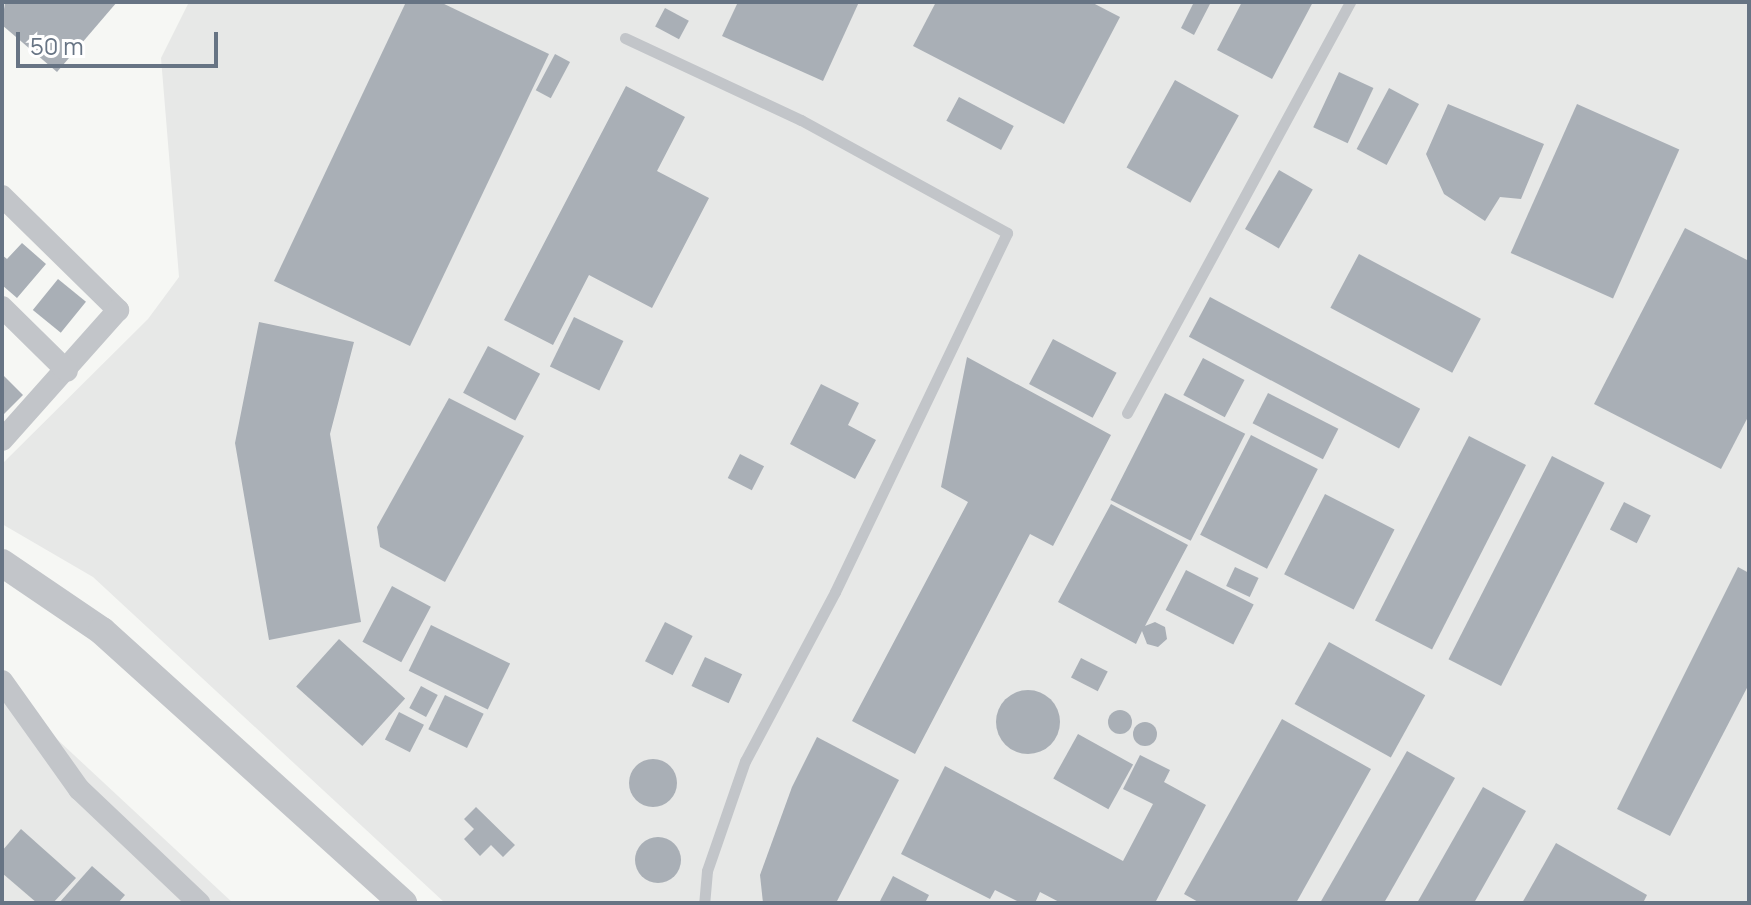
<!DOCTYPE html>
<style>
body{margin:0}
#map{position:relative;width:1751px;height:905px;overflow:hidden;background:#f6f7f4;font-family:Manrope,sans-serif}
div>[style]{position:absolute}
.built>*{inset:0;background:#e7e8e7}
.building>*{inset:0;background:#a9afb6;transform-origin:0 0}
.round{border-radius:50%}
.service>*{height:11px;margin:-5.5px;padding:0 5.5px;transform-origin:5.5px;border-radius:5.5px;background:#c2c5c9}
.minor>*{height:22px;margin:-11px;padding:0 11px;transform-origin:11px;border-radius:11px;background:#c2c5c9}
.tertiary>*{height:28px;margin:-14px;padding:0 14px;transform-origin:14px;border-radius:14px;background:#c2c5c9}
span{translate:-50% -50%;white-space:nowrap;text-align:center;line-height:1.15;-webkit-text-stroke:8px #fff;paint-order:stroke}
.frame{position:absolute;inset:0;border:4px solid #677484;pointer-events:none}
.scale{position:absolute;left:16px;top:32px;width:202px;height:36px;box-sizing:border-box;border:4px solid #677484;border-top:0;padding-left:10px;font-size:24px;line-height:28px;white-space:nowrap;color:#677484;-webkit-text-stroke:6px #fff;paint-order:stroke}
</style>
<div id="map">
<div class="built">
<div style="clip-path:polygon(189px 2px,1749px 2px,1749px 903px,445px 903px,93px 577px,2px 524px,2px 464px,148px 319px,179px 277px,161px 58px)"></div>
<div style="clip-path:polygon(2px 688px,233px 903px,2px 903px)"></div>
</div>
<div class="building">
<div style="clip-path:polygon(5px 2px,117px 2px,57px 72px,2px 25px)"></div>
<div style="clip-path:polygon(406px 2px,440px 2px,549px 54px,410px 346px,274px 281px)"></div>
<div style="clip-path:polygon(738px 2px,859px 2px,823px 81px,722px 36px)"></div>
<div style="clip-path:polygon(936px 2px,1091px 2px,1120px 17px,1064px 124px,913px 46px)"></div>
<div style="clip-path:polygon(1194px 2px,1211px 2px,1194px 35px,1181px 28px)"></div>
<div style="clip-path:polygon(1242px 2px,1313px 2px,1272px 79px,1217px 50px)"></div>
<div style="left:665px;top:8px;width:27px;height:21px;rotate:28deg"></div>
<div style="left:555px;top:54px;width:17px;height:41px;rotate:28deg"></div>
<div style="left:1339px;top:72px;width:38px;height:61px;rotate:25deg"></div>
<div style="left:1175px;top:80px;width:73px;height:100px;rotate:29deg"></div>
<div style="clip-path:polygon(626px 86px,685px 117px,657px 171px,709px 198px,652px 308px,589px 275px,553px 345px,504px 320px)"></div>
<div style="left:1389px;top:88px;width:34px;height:69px;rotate:28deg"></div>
<div style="left:959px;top:97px;width:62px;height:27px;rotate:28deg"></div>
<div style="clip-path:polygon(1448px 104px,1544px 144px,1521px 199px,1500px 197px,1485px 221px,1444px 194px,1426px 154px)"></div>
<div style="left:1577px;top:104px;width:112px;height:163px;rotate:24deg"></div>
<div style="left:1279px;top:170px;width:39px;height:68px;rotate:30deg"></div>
<div style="clip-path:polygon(1685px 228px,1749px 261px,1749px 415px,1721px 469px,1594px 404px)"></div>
<div style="clip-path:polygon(22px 243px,46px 264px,17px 298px,2px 285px,2px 255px,7px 259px)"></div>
<div style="left:1359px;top:254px;width:138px;height:61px;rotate:28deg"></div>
<div style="left:58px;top:279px;width:36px;height:40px;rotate:39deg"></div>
<div style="left:1210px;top:297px;width:238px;height:45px;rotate:28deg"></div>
<div style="left:574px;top:317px;width:55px;height:55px;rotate:26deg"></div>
<div style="clip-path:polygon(259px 322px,354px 342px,330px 434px,361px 622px,269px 640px,235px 443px)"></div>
<div style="left:1053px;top:339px;width:72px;height:51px;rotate:28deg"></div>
<div style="left:488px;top:346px;width:59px;height:53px;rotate:28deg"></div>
<div style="clip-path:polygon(967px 357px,1111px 435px,1053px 546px,1030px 534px,915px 754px,852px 721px,968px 502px,941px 487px)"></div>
<div style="left:1203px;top:358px;width:47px;height:42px;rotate:28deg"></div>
<div style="clip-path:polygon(2px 374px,23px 395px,2px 416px)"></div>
<div style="clip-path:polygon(821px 384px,859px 403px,848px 425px,876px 440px,855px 479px,790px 444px)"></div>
<div style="left:1165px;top:393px;width:90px;height:120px;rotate:27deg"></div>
<div style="left:1268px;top:393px;width:79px;height:34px;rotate:27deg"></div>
<div style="clip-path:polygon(449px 398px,524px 436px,445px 582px,380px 547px,377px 527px)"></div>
<div style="left:1251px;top:435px;width:75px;height:112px;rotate:27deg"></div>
<div style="left:1469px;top:436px;width:64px;height:207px;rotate:27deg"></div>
<div style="left:740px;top:454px;width:27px;height:27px;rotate:27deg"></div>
<div style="left:1552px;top:456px;width:59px;height:228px;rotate:27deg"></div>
<div style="left:1325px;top:494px;width:78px;height:90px;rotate:27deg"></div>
<div style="left:1624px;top:502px;width:30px;height:31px;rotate:27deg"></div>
<div style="clip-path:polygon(1111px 504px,1188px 545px,1145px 626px,1155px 622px,1165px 627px,1167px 639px,1158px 647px,1147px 644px,1142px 631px,1136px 644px,1058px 602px)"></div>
<div style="left:1235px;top:567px;width:26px;height:21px;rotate:25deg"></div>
<div style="clip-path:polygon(1738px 567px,1749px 573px,1749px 684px,1670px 836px,1617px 809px)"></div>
<div style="left:1186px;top:570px;width:76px;height:45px;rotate:27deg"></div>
<div style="left:392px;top:586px;width:44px;height:63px;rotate:28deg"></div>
<div style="left:665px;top:622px;width:31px;height:44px;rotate:27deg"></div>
<div style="left:431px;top:625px;width:88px;height:51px;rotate:26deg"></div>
<div style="left:339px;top:639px;width:89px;height:64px;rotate:42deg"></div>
<div style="left:1329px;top:642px;width:110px;height:71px;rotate:29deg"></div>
<div style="left:705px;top:657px;width:41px;height:32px;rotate:25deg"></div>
<div style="left:1081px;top:658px;width:30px;height:22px;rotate:27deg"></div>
<div style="left:421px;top:686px;width:19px;height:25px;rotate:28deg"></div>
<div class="round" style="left:996px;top:690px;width:64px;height:64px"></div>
<div style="left:445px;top:695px;width:43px;height:38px;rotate:26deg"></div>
<div class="round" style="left:1108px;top:710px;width:24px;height:24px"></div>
<div style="left:399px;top:712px;width:28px;height:31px;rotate:27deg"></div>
<div style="clip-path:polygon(1282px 719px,1371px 769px,1296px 903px,1200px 903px,1184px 894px)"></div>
<div class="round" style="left:1133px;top:722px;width:24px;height:24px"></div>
<div style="left:1078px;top:734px;width:63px;height:51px;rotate:29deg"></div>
<div style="clip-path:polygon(817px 737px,899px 780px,836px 903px,763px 903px,760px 875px,792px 787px)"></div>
<div style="clip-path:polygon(1407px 751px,1455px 778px,1384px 903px,1320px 903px)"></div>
<div style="clip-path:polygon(1140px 755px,1170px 770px,1164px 782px,1206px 805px,1155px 903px,1061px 903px,1040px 892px,1035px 903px,1021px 903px,995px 890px,990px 899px,901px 854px,945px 766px,1123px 861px,1153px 804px,1123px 789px)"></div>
<div class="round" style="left:629px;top:759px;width:48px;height:48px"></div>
<div style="clip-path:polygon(1483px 787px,1526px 811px,1474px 903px,1417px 903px)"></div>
<div style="clip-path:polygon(476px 807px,515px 845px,503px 857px,491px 845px,480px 856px,464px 839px,474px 829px,464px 819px)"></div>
<div style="clip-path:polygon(21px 829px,76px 878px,53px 903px,37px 903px,2px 873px,2px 851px)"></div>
<div class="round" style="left:635px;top:837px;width:46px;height:46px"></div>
<div style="clip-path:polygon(1556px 843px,1647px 895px,1643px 903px,1522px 903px)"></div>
<div style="clip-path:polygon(92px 866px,125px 895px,118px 903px,59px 903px)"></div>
<div style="clip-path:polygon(893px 876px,929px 895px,925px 903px,879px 903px)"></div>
</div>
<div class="service">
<div style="left:625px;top:38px;width:194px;rotate:25deg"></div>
<div style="left:801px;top:120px;width:235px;rotate:28.7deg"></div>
<div style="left:1007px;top:233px;width:398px;rotate:115.6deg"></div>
<div style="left:835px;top:592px;width:191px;rotate:118deg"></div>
<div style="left:745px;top:761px;width:116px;rotate:109.1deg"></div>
<div style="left:707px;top:871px;width:32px;rotate:95deg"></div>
<div style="left:1127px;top:413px;width:468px;rotate:-61.5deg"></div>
</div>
<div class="minor">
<div style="left:2px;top:196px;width:163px;rotate:44.5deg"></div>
<div style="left:118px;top:310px;width:174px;rotate:131.7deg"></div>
<div style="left:2px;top:307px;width:91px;rotate:44.6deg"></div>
<div style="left:2px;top:681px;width:133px;rotate:54.5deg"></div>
<div style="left:79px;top:789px;width:166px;rotate:43.5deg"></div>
</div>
<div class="tertiary">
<div style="left:2px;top:563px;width:121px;rotate:34.2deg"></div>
<div style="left:102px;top:631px;width:406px;rotate:42.1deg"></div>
</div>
<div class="frame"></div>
<div class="scale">50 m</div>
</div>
